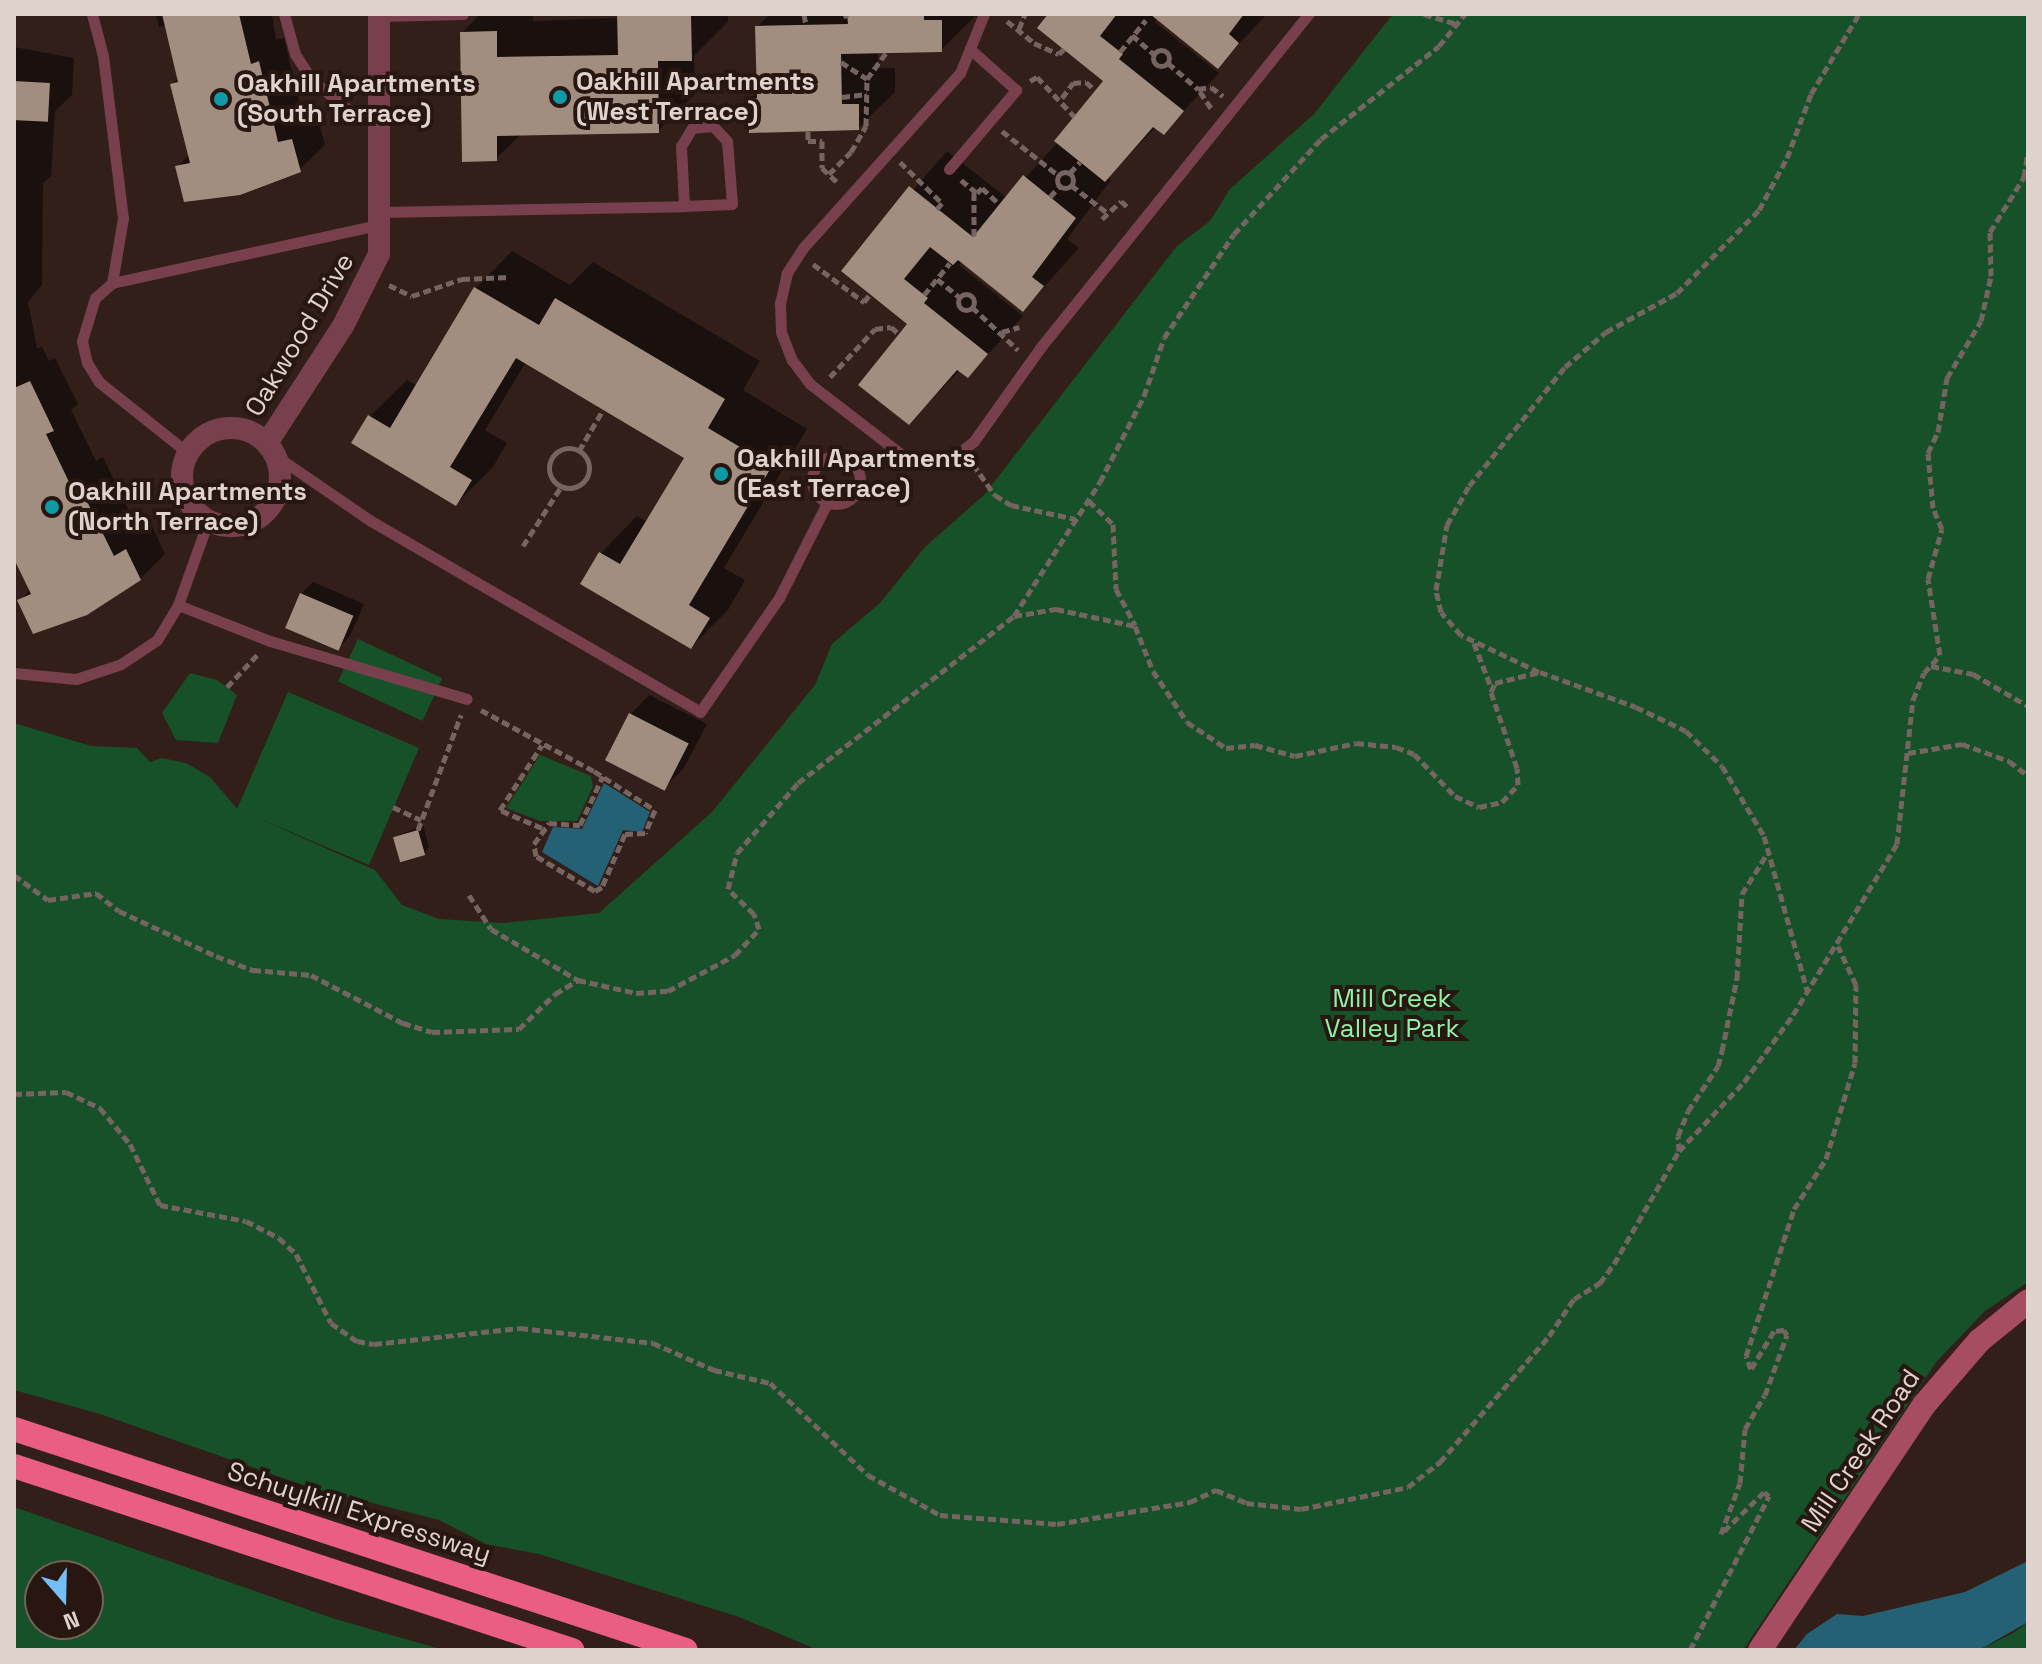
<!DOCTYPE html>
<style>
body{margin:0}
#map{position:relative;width:2042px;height:1664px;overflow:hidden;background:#321f19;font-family:"Space Grotesk",sans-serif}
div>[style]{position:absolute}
.green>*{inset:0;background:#16512a;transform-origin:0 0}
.water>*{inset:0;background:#256174}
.shadow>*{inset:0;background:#0007}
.building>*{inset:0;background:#a28e80;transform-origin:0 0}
.path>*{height:5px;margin-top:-2.5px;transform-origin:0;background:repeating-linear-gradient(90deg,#75645f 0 8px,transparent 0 12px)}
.path>.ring{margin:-2.5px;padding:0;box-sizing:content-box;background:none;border:5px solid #75645f;border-radius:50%}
.lane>*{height:11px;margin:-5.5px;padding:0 5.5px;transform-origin:5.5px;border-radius:5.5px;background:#78404c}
.lane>.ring{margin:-5.5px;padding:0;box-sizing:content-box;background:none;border:11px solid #78404c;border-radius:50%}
.street>*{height:22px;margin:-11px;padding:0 11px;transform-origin:11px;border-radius:11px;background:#78404c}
.street>.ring{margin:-11px;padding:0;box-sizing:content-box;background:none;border:22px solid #78404c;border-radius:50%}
.secondary>*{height:24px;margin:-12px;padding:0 12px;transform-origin:12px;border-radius:12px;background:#a64d62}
.highway>*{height:24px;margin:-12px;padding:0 12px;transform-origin:12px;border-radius:12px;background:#e95e81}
.dots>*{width:22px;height:22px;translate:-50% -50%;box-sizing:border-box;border:4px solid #281610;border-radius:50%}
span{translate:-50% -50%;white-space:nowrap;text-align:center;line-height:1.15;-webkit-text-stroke:8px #281610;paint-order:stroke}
.poi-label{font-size:26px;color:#e0d3ce;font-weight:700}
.left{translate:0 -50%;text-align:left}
.street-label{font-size:26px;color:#e0d3ce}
.park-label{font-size:26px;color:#8df4a7}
.frame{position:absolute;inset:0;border:16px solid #e0d3ce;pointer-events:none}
.north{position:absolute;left:24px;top:1560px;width:80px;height:80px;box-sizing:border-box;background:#281610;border:2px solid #72625c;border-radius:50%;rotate:160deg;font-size:22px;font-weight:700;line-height:32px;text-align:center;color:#e0d3ce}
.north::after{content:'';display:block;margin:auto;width:28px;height:36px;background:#74c0f6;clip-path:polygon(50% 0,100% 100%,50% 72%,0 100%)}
</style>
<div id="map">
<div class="green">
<div style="clip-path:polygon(1393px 14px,2028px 14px,2028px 1282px,1985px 1311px,1937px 1361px,1743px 1650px,818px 1650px,739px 1617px,539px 1554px,486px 1544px,439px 1520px,306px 1486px,100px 1414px,14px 1390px,14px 723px,91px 746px,137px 748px,150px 762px,162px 758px,186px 763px,210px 777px,237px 809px,288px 692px,419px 748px,369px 865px,255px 817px,375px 870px,402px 905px,439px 919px,503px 923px,599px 913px,712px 812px,815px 685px,832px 644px,881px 602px,925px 547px,984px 495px,1177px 246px,1210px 221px,1230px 189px,1314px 114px)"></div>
<div style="left:358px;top:639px;width:93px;height:47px;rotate:25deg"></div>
<div style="clip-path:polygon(190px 673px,217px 680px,237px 695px,218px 743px,176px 740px,162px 713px)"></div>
<div style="clip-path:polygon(540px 755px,591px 776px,593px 787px,577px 821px,540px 821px,506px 808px)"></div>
<div style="clip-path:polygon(evenodd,14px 1507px,335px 1619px,444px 1650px,14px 1650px,14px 1507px,40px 1576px,88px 1576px,88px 1624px,40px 1624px,40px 1576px)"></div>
<div style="clip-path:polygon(2028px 1622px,2028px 1650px,1979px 1650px,2015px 1632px)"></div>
</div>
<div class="water">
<div style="clip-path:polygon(604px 783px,650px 812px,642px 832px,623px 830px,598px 886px,542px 852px,553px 827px,582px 829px)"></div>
<div style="clip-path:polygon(2028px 1561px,2028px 1622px,1979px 1650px,1794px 1650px,1807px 1634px,1837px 1614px,1863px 1616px,1965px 1592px)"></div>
</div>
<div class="shadow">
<div style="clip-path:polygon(156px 14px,272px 14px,276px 40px,284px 38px,303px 118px,317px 115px,325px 145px,299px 170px,177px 167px,190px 154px,173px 84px,179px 77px,167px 25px,159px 27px)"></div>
<div style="clip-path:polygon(480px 14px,533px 14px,533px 21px,728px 14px,728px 22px,694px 56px,695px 94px,658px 131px,521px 134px,496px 159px,462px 33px)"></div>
<div style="clip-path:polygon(770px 14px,977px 14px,941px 50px,878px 51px,878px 68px,895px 68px,895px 92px,858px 128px,750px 99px,758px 91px,757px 27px)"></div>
<div style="clip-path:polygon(1050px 14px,1267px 14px,1218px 66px,1158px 18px,1155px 22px,1219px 73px,1163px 133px,1156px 127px,1107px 177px,1111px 180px,1067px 239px,1079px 248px,1023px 310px,962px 261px,959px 265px,1023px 316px,968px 376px,960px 370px,909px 423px,910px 324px,844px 270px,947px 151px,1007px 198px,1058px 142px,1106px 80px)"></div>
<div style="clip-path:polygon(14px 47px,74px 58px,72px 95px,55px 111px,51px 176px,43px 183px,42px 285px,28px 302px,37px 348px,42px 347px,49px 361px,55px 358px,78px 404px,71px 410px,96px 461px,103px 457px,139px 532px,152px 526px,165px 554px,140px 579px,20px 600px,31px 589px,14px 554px)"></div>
<div style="clip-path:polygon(512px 251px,570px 285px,593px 262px,760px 361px,743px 390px,807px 429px,724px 568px,745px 580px,728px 610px,691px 647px,583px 583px,601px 553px,637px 516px,648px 522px,687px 457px,526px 362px,485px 430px,507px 443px,493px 467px,456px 504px,370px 416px,407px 380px,417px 386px,476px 288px)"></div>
<div style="clip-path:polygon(313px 582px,364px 604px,350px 636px,338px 649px,301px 594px)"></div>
<div style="clip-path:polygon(649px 695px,707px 724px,684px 768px,665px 787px,608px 759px,631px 714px)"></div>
<div style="clip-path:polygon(423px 825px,429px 847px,424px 853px,395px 837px)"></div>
</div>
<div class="building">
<div style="clip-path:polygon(162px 14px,239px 14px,251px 64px,259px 61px,278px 142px,292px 139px,301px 172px,240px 195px,184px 202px,175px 166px,190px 163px,170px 84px,178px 82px)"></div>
<div style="clip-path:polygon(617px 14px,691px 14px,692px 61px,658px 61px,659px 133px,497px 136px,497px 161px,462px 162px,460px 32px,497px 31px,497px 57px,618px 55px)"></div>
<div style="clip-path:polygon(847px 14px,924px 14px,924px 20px,942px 20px,942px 52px,841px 54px,842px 104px,859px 104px,859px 130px,749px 133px,748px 99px,757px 98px,755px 26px,848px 24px)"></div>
<div style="clip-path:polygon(1048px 14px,1117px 14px,1100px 36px,1123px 54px,1119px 59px,1184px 111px,1164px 135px,1153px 127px,1105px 182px,1054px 141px,1103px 81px,1037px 28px)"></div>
<div style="clip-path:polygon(1150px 14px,1244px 14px,1229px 34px,1239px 43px,1218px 69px)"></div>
<div style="left:14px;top:81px;width:36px;height:39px;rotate:3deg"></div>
<div style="clip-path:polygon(1023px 175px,1076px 218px,1032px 277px,1044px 286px,1023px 312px,958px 260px,953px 265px,930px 247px,904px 279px,928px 298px,924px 303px,988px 354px,968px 378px,957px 370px,909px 425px,858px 385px,907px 324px,841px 271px,909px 186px,973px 237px)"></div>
<div style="clip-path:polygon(474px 287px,539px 325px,555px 298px,725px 399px,708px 428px,772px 466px,689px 605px,710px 618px,691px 649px,580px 584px,599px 552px,620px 564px,684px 458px,516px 358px,450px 467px,472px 480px,456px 506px,351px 443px,368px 415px,390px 428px)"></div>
<div style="clip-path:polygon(30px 381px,54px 431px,46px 434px,70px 484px,77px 481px,114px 556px,126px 549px,141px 580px,87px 615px,33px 634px,17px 600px,31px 594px,14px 559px,14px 388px)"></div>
<div style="left:300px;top:593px;width:58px;height:38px;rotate:23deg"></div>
<div style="left:629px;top:713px;width:67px;height:53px;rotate:27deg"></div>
<div style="left:418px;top:830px;width:26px;height:26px;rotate:74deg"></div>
</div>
<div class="path">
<div style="left:804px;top:14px;width:11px;rotate:80deg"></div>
<div style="left:845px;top:14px;width:4px;rotate:63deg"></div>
<div style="left:1424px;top:14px;width:34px;rotate:17deg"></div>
<div style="left:1007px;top:21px;width:35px;rotate:39deg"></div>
<div style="left:1034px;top:43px;width:27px;rotate:24deg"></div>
<div style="left:1059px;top:54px;width:7px;rotate:-45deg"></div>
<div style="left:1019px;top:29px;width:16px;rotate:-68deg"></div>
<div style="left:1132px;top:35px;width:29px;rotate:41deg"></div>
<div class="ring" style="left:1153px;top:50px;width:11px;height:11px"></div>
<div style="left:1120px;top:52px;width:41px;rotate:-50.9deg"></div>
<div style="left:841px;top:62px;width:31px;rotate:33deg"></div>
<div style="left:1168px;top:63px;width:40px;rotate:41deg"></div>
<div style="left:1030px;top:81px;width:8px;rotate:-30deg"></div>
<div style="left:1037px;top:77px;width:54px;rotate:46.5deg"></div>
<div style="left:842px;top:97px;width:25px;rotate:-7deg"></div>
<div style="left:1062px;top:98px;width:19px;rotate:-54deg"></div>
<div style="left:1073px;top:83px;width:13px;rotate:-4deg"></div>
<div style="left:1086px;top:82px;width:12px;rotate:42deg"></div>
<div style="left:1211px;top:108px;width:23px;rotate:-124deg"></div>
<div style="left:1198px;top:89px;width:13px;rotate:-9deg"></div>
<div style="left:1211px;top:87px;width:15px;rotate:37deg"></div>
<div style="left:808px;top:131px;width:10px;rotate:90deg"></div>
<div style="left:808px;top:141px;width:14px"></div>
<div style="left:822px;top:141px;width:27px;rotate:90deg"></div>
<div style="left:822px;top:168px;width:23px;rotate:43deg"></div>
<div style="left:1002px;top:131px;width:71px;rotate:38.2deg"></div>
<div style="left:900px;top:162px;width:59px;rotate:44.3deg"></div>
<div style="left:942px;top:203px;width:8px;rotate:130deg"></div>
<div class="ring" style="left:1057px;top:172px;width:11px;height:11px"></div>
<div style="left:1070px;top:173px;width:15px;rotate:-48deg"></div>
<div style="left:829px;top:174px;width:31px;rotate:-45deg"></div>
<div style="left:851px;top:152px;width:30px;rotate:-60deg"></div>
<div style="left:866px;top:126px;width:47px;rotate:-88.8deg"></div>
<div style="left:867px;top:79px;width:32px;rotate:-54deg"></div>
<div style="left:961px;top:180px;width:21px;rotate:39deg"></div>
<div style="left:977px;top:193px;width:7px;rotate:-45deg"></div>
<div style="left:982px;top:188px;width:23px;rotate:43deg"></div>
<div style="left:1071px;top:185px;width:44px;rotate:37.6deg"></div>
<div style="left:1050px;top:197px;width:15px;rotate:-48deg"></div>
<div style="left:1102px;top:219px;width:26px;rotate:-43deg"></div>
<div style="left:1121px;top:201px;width:12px;rotate:42deg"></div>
<div style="left:974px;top:236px;width:44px;rotate:-90deg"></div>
<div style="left:813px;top:264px;width:64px;rotate:36.7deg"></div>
<div style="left:864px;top:302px;width:10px;rotate:-53deg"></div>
<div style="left:937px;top:279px;width:28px;rotate:39deg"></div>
<div style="left:389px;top:285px;width:25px;rotate:26deg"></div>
<div style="left:412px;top:296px;width:53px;rotate:-18.8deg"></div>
<div style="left:462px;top:279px;width:47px;rotate:-2.4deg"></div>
<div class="ring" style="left:958px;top:294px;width:11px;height:11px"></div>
<div style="left:924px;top:295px;width:41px;rotate:-50.9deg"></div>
<div style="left:972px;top:307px;width:63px;rotate:43.1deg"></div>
<div style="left:1002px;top:332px;width:18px;rotate:-16deg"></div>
<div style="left:830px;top:377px;width:66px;rotate:-46.8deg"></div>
<div style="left:875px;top:329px;width:16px;rotate:-7deg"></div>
<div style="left:891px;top:327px;width:11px;rotate:41deg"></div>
<div class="ring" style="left:549px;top:448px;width:35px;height:35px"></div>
<div style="left:579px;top:451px;width:48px;rotate:-59.7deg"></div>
<div style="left:973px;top:464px;width:38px;rotate:55deg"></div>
<div style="left:995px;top:495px;width:19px;rotate:32deg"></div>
<div style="left:1011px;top:505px;width:66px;rotate:12.3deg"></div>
<div style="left:1089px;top:501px;width:33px;rotate:44deg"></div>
<div style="left:1113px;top:524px;width:65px;rotate:87.4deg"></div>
<div style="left:1116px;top:589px;width:41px;rotate:62.2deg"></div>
<div style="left:523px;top:546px;width:70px;rotate:-57.2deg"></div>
<div style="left:1014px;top:616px;width:43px;rotate:-9.5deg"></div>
<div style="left:1056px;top:609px;width:81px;rotate:12.1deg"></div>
<div style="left:1135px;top:626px;width:48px;rotate:68.2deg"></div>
<div style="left:1153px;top:671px;width:61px;rotate:56.3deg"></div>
<div style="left:1187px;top:722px;width:47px;rotate:33.7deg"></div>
<div style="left:1226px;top:748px;width:29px;rotate:-6deg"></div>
<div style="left:1255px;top:745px;width:41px;rotate:15.4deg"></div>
<div style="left:1295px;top:756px;width:62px;rotate:-12deg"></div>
<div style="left:1356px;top:743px;width:40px;rotate:5.7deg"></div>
<div style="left:1396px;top:747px;width:19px;rotate:21deg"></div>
<div style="left:1414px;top:754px;width:59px;rotate:45.7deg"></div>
<div style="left:1455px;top:796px;width:26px;rotate:25deg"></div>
<div style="left:1479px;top:807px;width:24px;rotate:-12deg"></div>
<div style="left:1502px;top:802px;width:23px;rotate:-47deg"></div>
<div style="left:1518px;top:785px;width:17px;rotate:-93deg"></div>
<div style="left:1517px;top:768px;width:80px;rotate:-108.9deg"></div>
<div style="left:1491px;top:692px;width:10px;rotate:-66deg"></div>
<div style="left:1495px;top:683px;width:46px;rotate:-13.7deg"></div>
<div style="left:1540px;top:672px;width:102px;rotate:20deg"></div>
<div style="left:1636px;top:707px;width:55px;rotate:25.6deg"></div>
<div style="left:1686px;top:731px;width:50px;rotate:44.2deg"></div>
<div style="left:1722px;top:766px;width:82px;rotate:59deg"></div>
<div style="left:1764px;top:836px;width:160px;rotate:74.4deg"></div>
<div style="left:1474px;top:643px;width:47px;rotate:68.9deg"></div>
<div style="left:1931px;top:666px;width:43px;rotate:10.8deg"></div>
<div style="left:1973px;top:674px;width:64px;rotate:30.2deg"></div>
<div style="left:1539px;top:672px;width:86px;rotate:-154.6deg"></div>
<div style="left:1461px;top:635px;width:30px;rotate:-131deg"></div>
<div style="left:1441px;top:612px;width:23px;rotate:-103deg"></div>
<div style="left:1436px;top:590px;width:66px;rotate:-80.4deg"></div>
<div style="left:1447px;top:525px;width:45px;rotate:-60.6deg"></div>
<div style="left:1469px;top:486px;width:153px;rotate:-51.1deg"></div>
<div style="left:1565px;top:367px;width:54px;rotate:-40.5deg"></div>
<div style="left:1606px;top:332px;width:81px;rotate:-28.8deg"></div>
<div style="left:1677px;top:293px;width:117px;rotate:-45.3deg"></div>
<div style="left:1759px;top:210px;width:59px;rotate:-61.7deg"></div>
<div style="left:1787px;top:158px;width:68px;rotate:-69.4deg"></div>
<div style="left:1811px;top:94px;width:93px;rotate:-59deg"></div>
<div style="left:227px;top:687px;width:45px;rotate:-46.8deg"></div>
<div style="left:481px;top:710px;width:128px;rotate:28.4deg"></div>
<div style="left:594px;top:771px;width:72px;rotate:32.6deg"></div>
<div style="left:655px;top:810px;width:25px;rotate:113deg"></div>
<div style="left:645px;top:833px;width:20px;rotate:177deg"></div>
<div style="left:625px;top:834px;width:58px;rotate:113.5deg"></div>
<div style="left:602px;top:887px;width:8px;rotate:150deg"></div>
<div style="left:595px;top:891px;width:69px;rotate:-149.3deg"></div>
<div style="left:536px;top:856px;width:12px;rotate:-99deg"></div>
<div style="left:534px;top:844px;width:26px;rotate:-54deg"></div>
<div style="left:549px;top:823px;width:31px;rotate:4deg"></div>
<div style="left:580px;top:825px;width:54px;rotate:-64.9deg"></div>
<div style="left:1908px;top:753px;width:55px;rotate:-9.5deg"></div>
<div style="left:1962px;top:744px;width:50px;rotate:19.9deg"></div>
<div style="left:2009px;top:761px;width:24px;rotate:38deg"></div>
<div style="left:393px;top:807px;width:31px;rotate:25deg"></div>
<div style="left:542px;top:828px;width:46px;rotate:-156.8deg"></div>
<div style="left:500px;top:810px;width:77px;rotate:-57.1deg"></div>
<div style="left:418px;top:830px;width:123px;rotate:-69.5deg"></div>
<div style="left:14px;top:875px;width:42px;rotate:36.3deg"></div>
<div style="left:48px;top:900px;width:49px;rotate:-8.3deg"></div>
<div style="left:96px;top:893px;width:29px;rotate:38deg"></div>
<div style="left:119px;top:911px;width:107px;rotate:24.9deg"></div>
<div style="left:216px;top:956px;width:40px;rotate:21deg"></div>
<div style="left:253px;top:970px;width:58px;rotate:4.9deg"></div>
<div style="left:311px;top:975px;width:104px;rotate:27.6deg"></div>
<div style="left:403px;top:1023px;width:30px;rotate:17deg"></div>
<div style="left:432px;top:1032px;width:87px;rotate:-2deg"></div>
<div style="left:519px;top:1029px;width:50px;rotate:-44.2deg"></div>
<div style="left:555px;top:994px;width:27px;rotate:-31deg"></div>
<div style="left:578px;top:980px;width:59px;rotate:12.6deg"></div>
<div style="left:636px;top:993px;width:32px;rotate:-4deg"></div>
<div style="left:668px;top:991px;width:76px;rotate:-28.2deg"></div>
<div style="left:735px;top:955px;width:35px;rotate:-47deg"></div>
<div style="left:759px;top:929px;width:16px;rotate:-108deg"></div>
<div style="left:754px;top:914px;width:36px;rotate:-136deg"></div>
<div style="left:728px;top:889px;width:37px;rotate:-76deg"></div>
<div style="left:737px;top:853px;width:93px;rotate:-48.9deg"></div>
<div style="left:798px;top:783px;width:273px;rotate:-37.7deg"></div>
<div style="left:1014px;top:616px;width:159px;rotate:-57.3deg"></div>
<div style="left:1100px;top:482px;width:97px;rotate:-62.9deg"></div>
<div style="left:1144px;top:396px;width:61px;rotate:-71deg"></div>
<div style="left:1164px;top:338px;width:125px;rotate:-56.1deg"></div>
<div style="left:1234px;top:234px;width:129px;rotate:-47.5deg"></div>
<div style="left:1321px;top:139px;width:150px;rotate:-38.2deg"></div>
<div style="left:1439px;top:46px;width:41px;rotate:-50.9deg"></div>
<div style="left:469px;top:895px;width:40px;rotate:57.1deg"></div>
<div style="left:491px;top:929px;width:101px;rotate:30.4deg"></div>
<div style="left:14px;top:1094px;width:52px;rotate:-2.2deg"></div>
<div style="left:66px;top:1092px;width:38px;rotate:25deg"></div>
<div style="left:100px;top:1108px;width:47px;rotate:50.2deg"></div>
<div style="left:130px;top:1144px;width:68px;rotate:63.8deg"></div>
<div style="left:160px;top:1205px;width:87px;rotate:10.5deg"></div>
<div style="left:246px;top:1221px;width:37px;rotate:27deg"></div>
<div style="left:279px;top:1238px;width:23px;rotate:43deg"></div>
<div style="left:296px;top:1254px;width:77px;rotate:63.1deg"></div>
<div style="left:331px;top:1323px;width:32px;rotate:35deg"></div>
<div style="left:357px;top:1341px;width:17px;rotate:10deg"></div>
<div style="left:374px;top:1344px;width:147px;rotate:-6.3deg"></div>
<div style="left:520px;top:1328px;width:134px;rotate:6.4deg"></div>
<div style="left:653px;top:1343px;width:67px;rotate:23.9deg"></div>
<div style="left:714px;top:1370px;width:57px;rotate:13.1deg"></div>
<div style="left:770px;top:1383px;width:134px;rotate:43.2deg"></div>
<div style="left:868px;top:1475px;width:82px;rotate:29.1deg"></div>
<div style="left:940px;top:1515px;width:117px;rotate:4.4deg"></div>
<div style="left:1057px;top:1524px;width:135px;rotate:-9.4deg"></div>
<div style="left:1190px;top:1502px;width:29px;rotate:-25deg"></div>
<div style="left:1216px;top:1490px;width:33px;rotate:23deg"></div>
<div style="left:1246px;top:1503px;width:55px;rotate:6.2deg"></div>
<div style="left:1301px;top:1509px;width:109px;rotate:-11.6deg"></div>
<div style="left:1408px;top:1487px;width:41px;rotate:-38deg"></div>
<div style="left:1440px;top:1462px;width:167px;rotate:-49.1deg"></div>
<div style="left:1549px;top:1336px;width:45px;rotate:-56deg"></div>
<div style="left:1574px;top:1299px;width:31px;rotate:-32deg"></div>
<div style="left:1600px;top:1283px;width:24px;rotate:-54deg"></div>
<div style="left:1614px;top:1264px;width:130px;rotate:-60.1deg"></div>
<div style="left:1679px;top:1151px;width:95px;rotate:-46.7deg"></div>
<div style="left:1744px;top:1082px;width:83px;rotate:-53.8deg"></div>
<div style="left:1793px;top:1015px;width:200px;rotate:-58.7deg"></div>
<div style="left:1897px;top:844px;width:145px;rotate:-83.7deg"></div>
<div style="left:1913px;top:700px;width:29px;rotate:-68deg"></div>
<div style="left:1924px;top:673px;width:24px;rotate:-48deg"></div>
<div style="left:1940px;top:655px;width:77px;rotate:-99deg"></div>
<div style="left:1928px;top:579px;width:52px;rotate:-74.4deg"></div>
<div style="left:1942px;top:529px;width:23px;rotate:-113deg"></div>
<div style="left:1933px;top:508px;width:55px;rotate:-95.2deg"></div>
<div style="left:1928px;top:453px;width:23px;rotate:-65deg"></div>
<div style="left:1938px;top:432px;width:55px;rotate:-80.5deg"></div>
<div style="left:1947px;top:378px;width:66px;rotate:-59.2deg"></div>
<div style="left:1981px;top:321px;width:46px;rotate:-77.5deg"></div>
<div style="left:1991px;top:276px;width:44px;rotate:-91.3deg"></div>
<div style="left:1990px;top:232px;width:65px;rotate:-58.3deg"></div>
<div style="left:2024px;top:177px;width:24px;rotate:-81deg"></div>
<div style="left:1679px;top:1151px;width:15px;rotate:-94deg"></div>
<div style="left:1678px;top:1136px;width:27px;rotate:-68deg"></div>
<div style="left:1688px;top:1111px;width:54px;rotate:-56.3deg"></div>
<div style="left:1718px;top:1066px;width:16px;rotate:-75deg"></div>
<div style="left:1722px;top:1051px;width:75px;rotate:-78.4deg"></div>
<div style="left:1737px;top:978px;width:84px;rotate:-86.6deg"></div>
<div style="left:1742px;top:894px;width:47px;rotate:-58deg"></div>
<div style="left:1690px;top:1650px;width:173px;rotate:-62.8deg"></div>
<div style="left:1769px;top:1496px;width:6px;rotate:-141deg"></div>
<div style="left:1764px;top:1492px;width:60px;rotate:135.7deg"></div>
<div style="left:1721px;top:1534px;width:54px;rotate:-69.6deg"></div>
<div style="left:1740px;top:1483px;width:54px;rotate:-84.7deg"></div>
<div style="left:1745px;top:1429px;width:39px;rotate:-60deg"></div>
<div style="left:1765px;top:1395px;width:64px;rotate:-69.9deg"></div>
<div style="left:1787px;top:1335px;width:6px;rotate:-121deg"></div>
<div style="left:1784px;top:1330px;width:10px;rotate:174deg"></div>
<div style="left:1774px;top:1331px;width:44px;rotate:121.2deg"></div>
<div style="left:1751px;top:1369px;width:14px;rotate:-111deg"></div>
<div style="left:1746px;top:1356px;width:155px;rotate:-71.9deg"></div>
<div style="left:1794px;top:1209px;width:59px;rotate:-57.4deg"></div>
<div style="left:1826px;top:1159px;width:100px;rotate:-73.2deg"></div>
<div style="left:1855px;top:1063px;width:78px;rotate:-89.3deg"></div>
<div style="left:1856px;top:985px;width:43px;rotate:-114.8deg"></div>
</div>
<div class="lane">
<div style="left:92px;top:14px;width:43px;rotate:75.3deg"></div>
<div style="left:103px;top:56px;width:163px;rotate:83deg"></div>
<div style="left:123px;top:218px;width:66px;rotate:99.6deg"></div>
<div style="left:284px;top:14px;width:41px;rotate:74.6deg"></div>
<div style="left:295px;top:54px;width:31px;rotate:57deg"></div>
<div style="left:312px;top:80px;width:57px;rotate:39.3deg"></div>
<div style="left:356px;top:116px;width:24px;rotate:9deg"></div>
<div style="left:984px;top:14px;width:64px;rotate:112.1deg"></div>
<div style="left:960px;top:73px;width:235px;rotate:131.9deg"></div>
<div style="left:803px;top:248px;width:30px;rotate:123deg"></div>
<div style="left:787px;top:273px;width:31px;rotate:103deg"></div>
<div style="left:780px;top:303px;width:29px;rotate:88deg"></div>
<div style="left:781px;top:332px;width:30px;rotate:69deg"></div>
<div style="left:792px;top:360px;width:30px;rotate:53deg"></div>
<div style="left:810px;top:384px;width:121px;rotate:37.6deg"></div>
<div style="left:906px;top:458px;width:25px;rotate:11deg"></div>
<div style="left:931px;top:463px;width:25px;rotate:-16deg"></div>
<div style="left:955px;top:456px;width:24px;rotate:-38deg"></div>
<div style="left:974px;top:441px;width:114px;rotate:-54.6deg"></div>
<div style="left:1040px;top:348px;width:429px;rotate:-51.2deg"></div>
<div style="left:379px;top:16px;width:84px;rotate:-1.4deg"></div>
<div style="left:949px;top:169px;width:104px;rotate:-49.7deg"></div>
<div style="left:1016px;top:90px;width:62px;rotate:-138.3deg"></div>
<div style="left:382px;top:212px;width:302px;rotate:-1.1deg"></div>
<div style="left:684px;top:206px;width:48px;rotate:-2.4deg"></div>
<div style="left:732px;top:204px;width:63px;rotate:-94.5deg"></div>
<div style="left:727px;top:141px;width:21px;rotate:-133deg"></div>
<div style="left:713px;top:126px;width:21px;rotate:175deg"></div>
<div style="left:692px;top:128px;width:21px;rotate:121deg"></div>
<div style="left:681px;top:146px;width:60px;rotate:87.1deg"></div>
<div style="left:188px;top:453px;width:114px;rotate:-141.4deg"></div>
<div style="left:99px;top:382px;width:22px;rotate:-122deg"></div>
<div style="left:87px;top:363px;width:23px;rotate:-103deg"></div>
<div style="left:82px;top:341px;width:45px;rotate:-73.2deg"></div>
<div style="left:95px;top:298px;width:23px;rotate:-41deg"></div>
<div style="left:112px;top:283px;width:276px;rotate:-12.3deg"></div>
<div style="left:276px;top:456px;width:115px;rotate:34.4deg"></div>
<div style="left:371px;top:521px;width:380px;rotate:30.1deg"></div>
<div style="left:700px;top:712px;width:139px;rotate:-55.3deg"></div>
<div style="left:779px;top:598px;width:106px;rotate:-63.2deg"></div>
<div class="ring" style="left:812px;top:456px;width:37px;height:37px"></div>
<div style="left:178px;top:605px;width:99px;rotate:21.4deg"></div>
<div style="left:270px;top:641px;width:205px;rotate:16.4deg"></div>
<div style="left:14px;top:673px;width:62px;rotate:5.5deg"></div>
<div style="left:76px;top:679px;width:47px;rotate:-18.4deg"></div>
<div style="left:121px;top:664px;width:43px;rotate:-33.7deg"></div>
<div style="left:157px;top:640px;width:41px;rotate:-59deg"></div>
<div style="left:178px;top:605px;width:89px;rotate:-70.3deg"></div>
</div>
<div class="street">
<div class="ring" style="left:182px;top:428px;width:76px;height:76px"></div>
<div style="left:267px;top:443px;width:140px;rotate:-57deg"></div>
<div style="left:343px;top:326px;width:80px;rotate:-63.4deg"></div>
<div style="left:379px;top:254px;width:240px;rotate:-90deg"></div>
</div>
<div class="secondary">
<div style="left:1760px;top:1650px;width:295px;rotate:-56.2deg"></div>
<div style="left:1924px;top:1405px;width:84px;rotate:-49.3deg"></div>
<div style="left:1979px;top:1341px;width:63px;rotate:-39.2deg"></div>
</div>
<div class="highway">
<div style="left:14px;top:1429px;width:707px;rotate:18.2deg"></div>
<div style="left:14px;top:1466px;width:588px;rotate:18.25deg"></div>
</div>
<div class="dots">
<div style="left:560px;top:97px;background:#0f9aa8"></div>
<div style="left:221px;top:99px;background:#0f9aa8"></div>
<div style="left:721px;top:474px;background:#0f9aa8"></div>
<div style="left:52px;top:507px;background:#0f9aa8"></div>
</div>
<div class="poi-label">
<span class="left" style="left:576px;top:97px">Oakhill Apartments<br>(West Terrace)</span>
<span class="left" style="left:237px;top:99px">Oakhill Apartments<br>(South Terrace)</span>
<span class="left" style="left:737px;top:474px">Oakhill Apartments<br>(East Terrace)</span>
<span class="left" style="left:68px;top:507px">Oakhill Apartments<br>(North Terrace)</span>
</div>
<div class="street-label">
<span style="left:300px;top:335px;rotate:-59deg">Oakwood Drive</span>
<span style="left:1861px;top:1451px;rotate:-56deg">Mill Creek Road</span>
<span style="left:359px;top:1513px;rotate:18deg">Schuylkill Expressway</span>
</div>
<div class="park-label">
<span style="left:1392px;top:1014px">Mill Creek<br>Valley Park</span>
</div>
<div class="frame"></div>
<div class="north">N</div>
</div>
